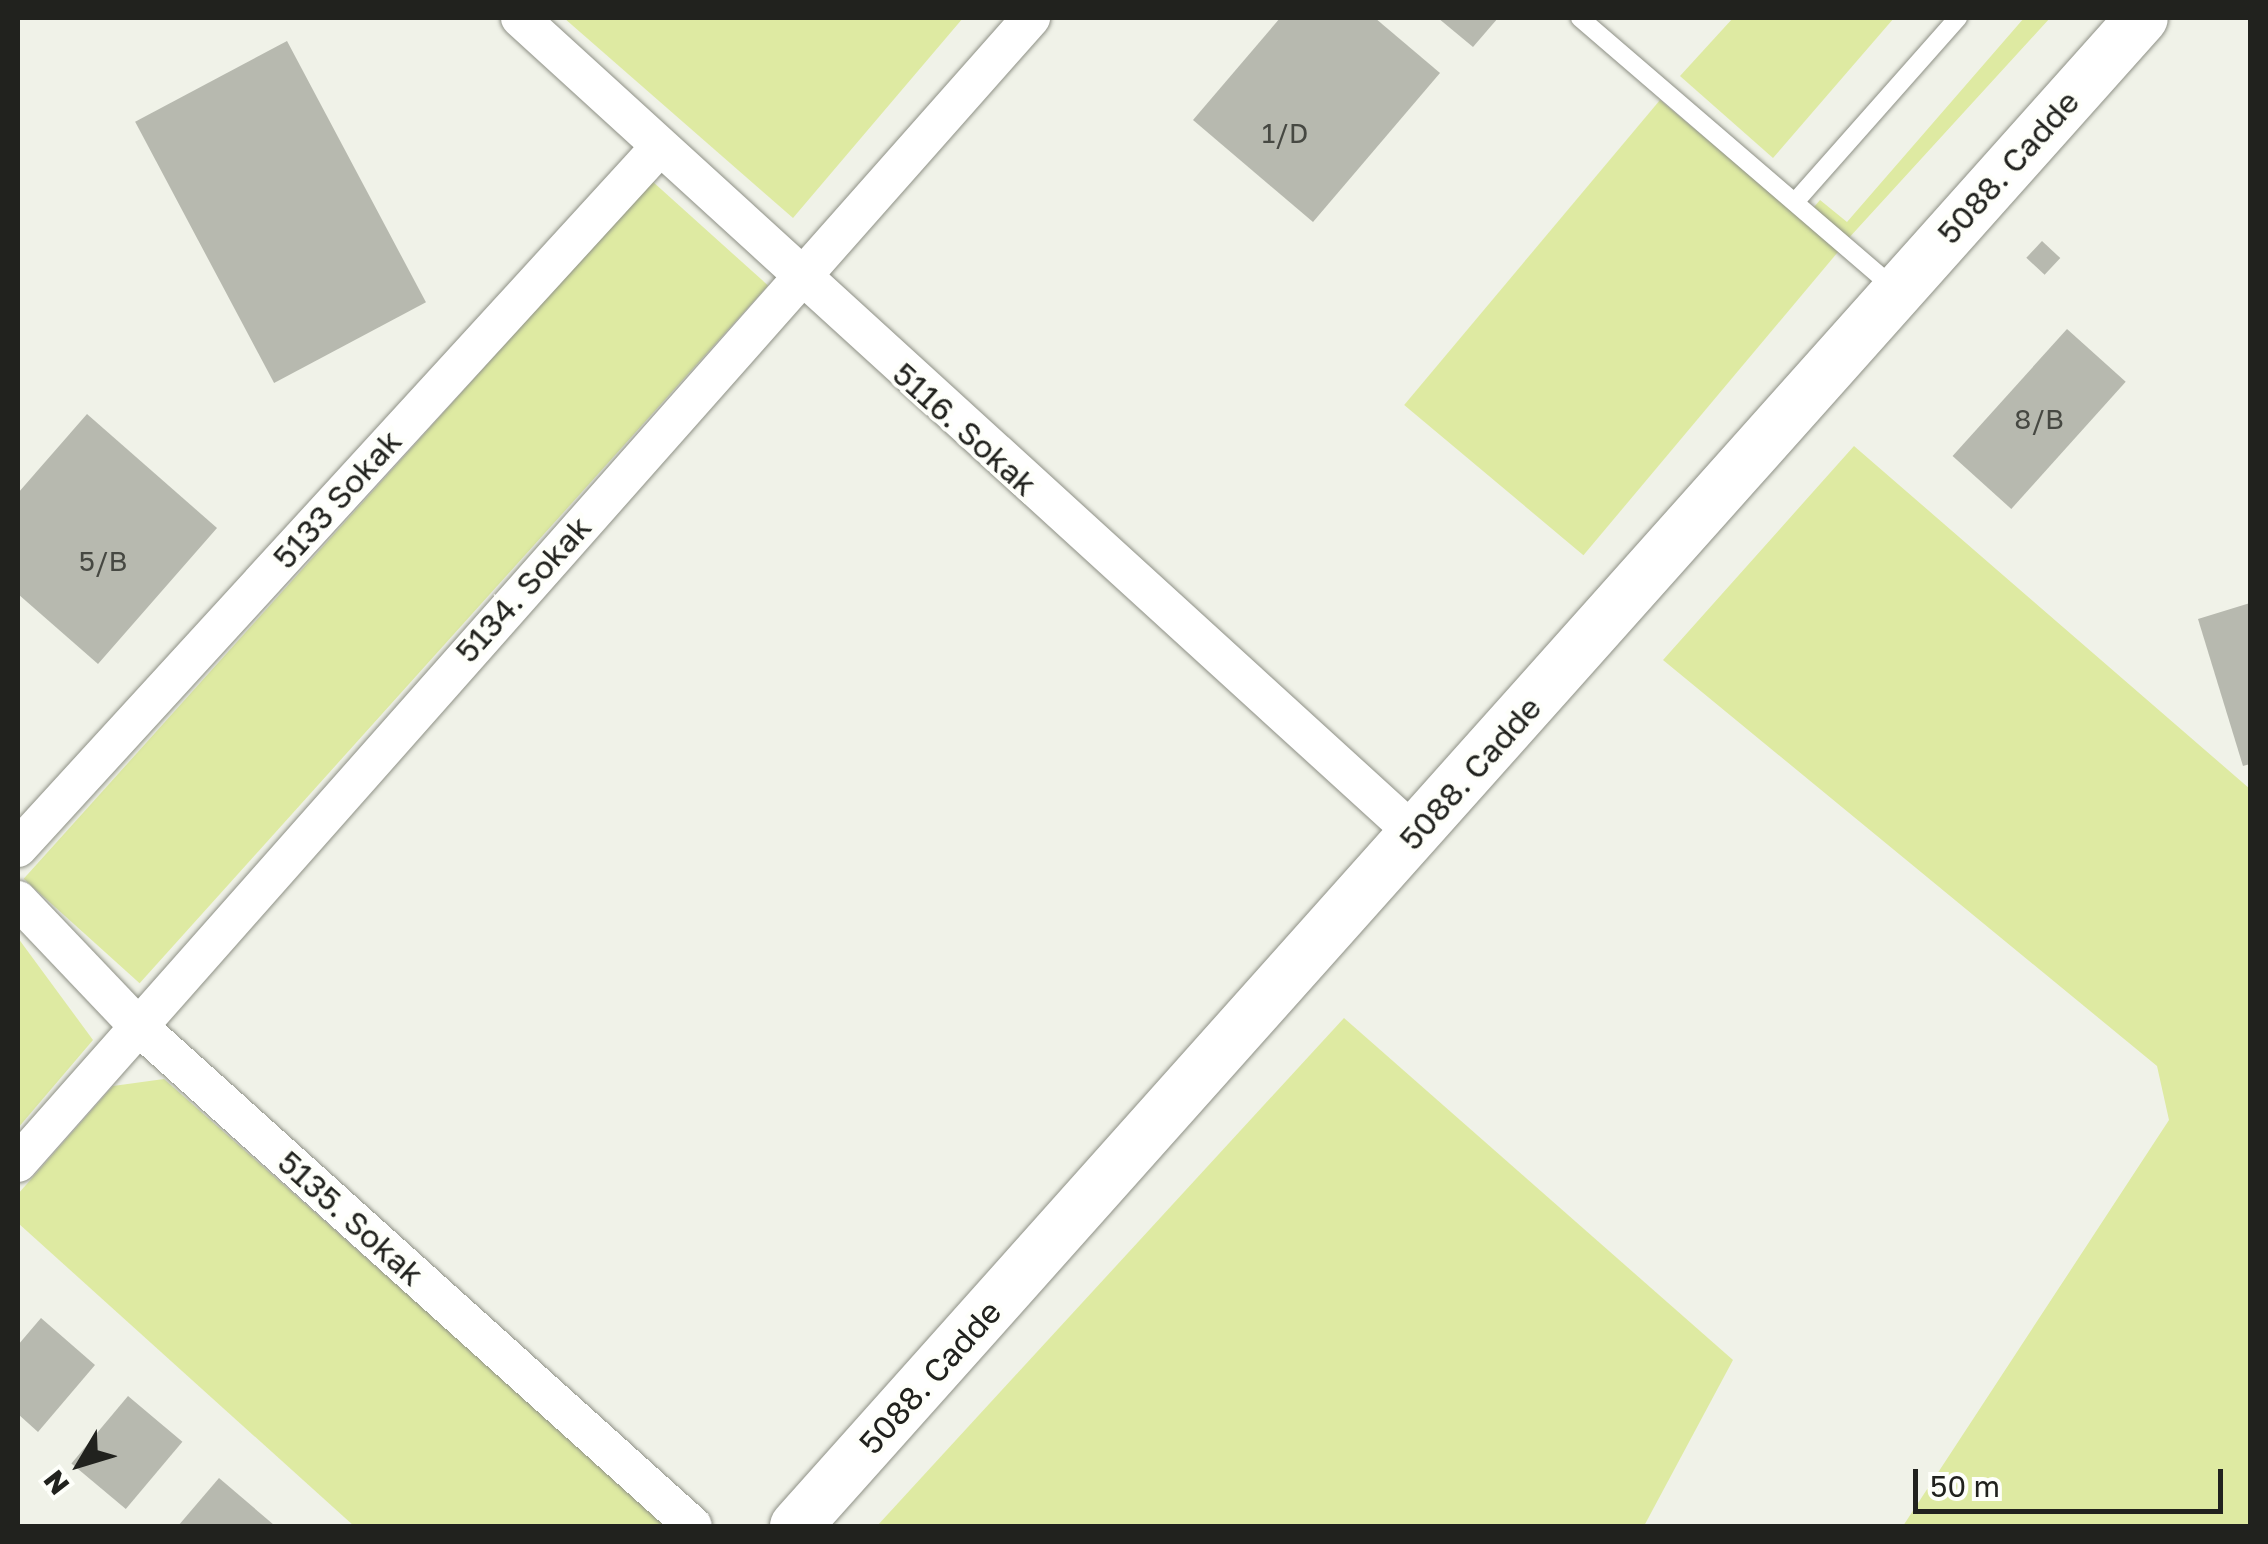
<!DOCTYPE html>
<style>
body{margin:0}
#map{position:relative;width:2268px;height:1544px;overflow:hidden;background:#f0f2e8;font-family:"Golos Text",sans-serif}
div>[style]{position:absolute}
.green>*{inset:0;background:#deeaa2;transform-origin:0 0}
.building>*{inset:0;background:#b7b9af;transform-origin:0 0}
.roads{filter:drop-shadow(0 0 2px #8e9086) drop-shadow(0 0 2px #8e9086)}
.lane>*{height:18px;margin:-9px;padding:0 9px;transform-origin:9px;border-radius:9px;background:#fff}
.street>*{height:38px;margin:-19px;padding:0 19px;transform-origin:19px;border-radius:19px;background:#fff}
.secondary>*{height:52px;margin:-26px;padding:0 26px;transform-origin:26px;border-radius:26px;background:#fff}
span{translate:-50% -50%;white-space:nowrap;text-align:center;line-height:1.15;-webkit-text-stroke:8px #fefffa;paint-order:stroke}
.number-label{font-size:28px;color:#464842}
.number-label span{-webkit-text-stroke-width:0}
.street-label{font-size:32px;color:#21221e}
.frame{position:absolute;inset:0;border:20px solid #21221e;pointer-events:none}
.north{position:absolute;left:30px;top:1414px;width:100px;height:100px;-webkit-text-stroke:8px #fefffa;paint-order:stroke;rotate:232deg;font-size:28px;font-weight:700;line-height:40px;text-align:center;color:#21221e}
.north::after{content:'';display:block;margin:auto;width:35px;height:45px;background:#21221e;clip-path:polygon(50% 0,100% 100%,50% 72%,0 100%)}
.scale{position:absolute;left:1913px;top:1469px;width:310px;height:45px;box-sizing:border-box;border:5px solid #21221e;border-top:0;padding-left:12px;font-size:30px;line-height:35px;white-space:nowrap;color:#21221e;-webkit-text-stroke:8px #fefffa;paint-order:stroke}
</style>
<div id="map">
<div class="green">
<div style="clip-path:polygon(564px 18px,963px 18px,793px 218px)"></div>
<div style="clip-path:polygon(1733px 18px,1894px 18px,1773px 158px,1680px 76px)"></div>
<div style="clip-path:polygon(2024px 18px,2050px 18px,1847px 240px,1814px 207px,1820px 200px,1847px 222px)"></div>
<div style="left:1660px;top:100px;width:234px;height:398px;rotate:40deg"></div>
<div style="left:652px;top:181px;width:156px;height:939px;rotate:42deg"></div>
<div style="clip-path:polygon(1854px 446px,2250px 789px,2250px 1526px,1903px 1526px,2169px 1120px,2157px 1066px,1663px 660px)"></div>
<div style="clip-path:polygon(18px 938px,93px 1040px,18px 1128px)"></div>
<div style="clip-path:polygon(1344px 1018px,1733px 1360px,1644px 1526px,877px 1526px)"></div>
<div style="clip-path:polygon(164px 1079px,669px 1526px,354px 1526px,18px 1223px,18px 1194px,113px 1086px)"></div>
</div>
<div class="building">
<div style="clip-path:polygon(1280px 18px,1375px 18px,1440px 73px,1313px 222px,1193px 120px)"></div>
<div style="clip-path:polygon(1438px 18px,1498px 18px,1473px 47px)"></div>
<div style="left:287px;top:41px;width:296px;height:172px;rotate:62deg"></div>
<div style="left:2042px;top:241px;width:25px;height:23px;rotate:43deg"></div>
<div style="left:2067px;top:329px;width:79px;height:171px;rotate:42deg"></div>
<div style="clip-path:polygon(87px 414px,217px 528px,98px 664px,18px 594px,18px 493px)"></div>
<div style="clip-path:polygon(2250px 603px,2250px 764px,2243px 766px,2198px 619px)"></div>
<div style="clip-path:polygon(41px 1318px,95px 1365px,38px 1432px,18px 1414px,18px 1345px)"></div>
<div style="left:128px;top:1396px;width:71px;height:88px;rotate:40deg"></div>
<div style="clip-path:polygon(219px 1478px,274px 1525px,272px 1526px,178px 1526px)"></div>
</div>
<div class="roads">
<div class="lane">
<div style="left:1580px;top:18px;width:417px;rotate:40.7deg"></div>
<div style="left:1795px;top:202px;width:246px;rotate:-48.5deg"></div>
</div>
<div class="street">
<div style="left:520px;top:18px;width:1213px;rotate:42.36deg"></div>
<div style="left:18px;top:848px;width:945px;rotate:-47.53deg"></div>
<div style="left:18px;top:900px;width:173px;rotate:46.4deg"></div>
<div style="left:137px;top:1025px;width:748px;rotate:42.02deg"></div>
<div style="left:18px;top:1163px;width:1529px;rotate:-48.5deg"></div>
</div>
<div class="secondary">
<div style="left:796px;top:1526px;width:2021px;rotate:-48.25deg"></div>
</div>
</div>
<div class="number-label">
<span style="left:1285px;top:133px">1/D</span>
<span style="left:2039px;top:419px">8/B</span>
<span style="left:103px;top:561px">5/B</span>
</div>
<div class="street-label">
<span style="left:2008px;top:167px;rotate:-48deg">5088. Cadde</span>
<span style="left:965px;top:429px;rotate:42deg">5116. Sokak</span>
<span style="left:337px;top:499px;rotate:-48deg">5133 Sokak</span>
<span style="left:523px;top:589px;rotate:-48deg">5134. Sokak</span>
<span style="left:1470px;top:773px;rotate:-48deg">5088. Cadde</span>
<span style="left:351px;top:1218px;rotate:42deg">5135. Sokak</span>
<span style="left:930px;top:1377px;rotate:-48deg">5088. Cadde</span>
</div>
<div class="frame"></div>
<div class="north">N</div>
<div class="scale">50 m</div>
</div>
